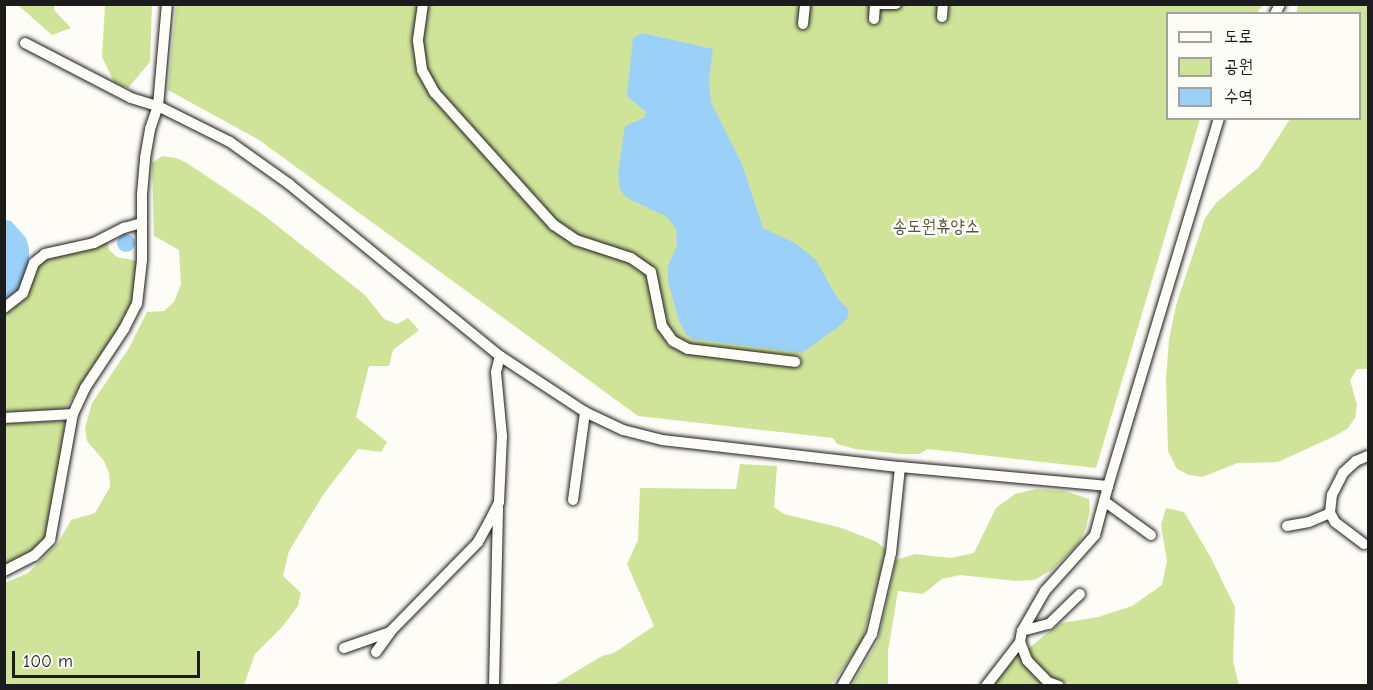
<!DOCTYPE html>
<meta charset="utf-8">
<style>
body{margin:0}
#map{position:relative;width:1373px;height:690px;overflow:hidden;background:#fdfcf7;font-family:"Comic Neue","Poor Story",sans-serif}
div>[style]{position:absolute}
.green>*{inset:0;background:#d0e499}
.water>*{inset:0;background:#9bd1f9}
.round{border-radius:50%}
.roads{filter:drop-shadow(0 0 2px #1c1c1c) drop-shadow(0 0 2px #1c1c1c)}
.street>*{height:10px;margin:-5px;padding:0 5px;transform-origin:5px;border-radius:5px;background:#fdfcf7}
span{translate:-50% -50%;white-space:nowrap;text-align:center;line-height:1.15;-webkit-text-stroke:5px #fdfcf7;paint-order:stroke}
.park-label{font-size:18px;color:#525842}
.frame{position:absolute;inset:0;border:6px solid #1c1c1c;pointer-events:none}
.legend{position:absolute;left:1166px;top:12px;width:195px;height:108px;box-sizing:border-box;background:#fdfcf7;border:2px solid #a3a29f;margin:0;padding:8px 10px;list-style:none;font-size:18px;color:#1c1c1c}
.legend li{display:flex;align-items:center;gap:12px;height:30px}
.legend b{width:30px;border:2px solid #a3a29f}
.scale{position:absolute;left:12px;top:651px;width:188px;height:27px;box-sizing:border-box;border:3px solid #1c1c1c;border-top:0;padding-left:8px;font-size:18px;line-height:21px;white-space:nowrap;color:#1c1c1c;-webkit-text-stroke:4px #fdfcf7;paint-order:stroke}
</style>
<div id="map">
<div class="green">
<div style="clip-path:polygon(18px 5px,54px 5px,55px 11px,71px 28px,52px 35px)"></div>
<div style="clip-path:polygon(105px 5px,152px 5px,150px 62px,128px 88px,114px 82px,102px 57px)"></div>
<div style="clip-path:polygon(176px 5px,1263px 5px,1257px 13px,1168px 14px,1168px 118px,1200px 119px,1096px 468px,928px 449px,919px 454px,901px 454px,855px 449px,837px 444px,833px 438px,638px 416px,259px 140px,168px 90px)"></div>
<div style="clip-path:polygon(1298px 5px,1368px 5px,1368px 369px,1357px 369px,1350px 380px,1357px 405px,1355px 418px,1348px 428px,1337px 435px,1278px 462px,1238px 463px,1202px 477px,1189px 475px,1177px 469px,1168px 451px,1166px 378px,1169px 340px,1176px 305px,1205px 218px,1216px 203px,1259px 167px,1290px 119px,1360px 118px,1360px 14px,1296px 13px)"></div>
<div style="clip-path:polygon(162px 156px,176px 158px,187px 163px,261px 213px,365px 295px,384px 319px,397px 324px,408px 318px,419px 330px,393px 350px,389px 366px,369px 366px,356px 417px,387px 442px,381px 452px,358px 449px,323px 495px,289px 551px,283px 576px,301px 593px,298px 606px,282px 627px,255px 654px,244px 685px,5px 685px,5px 583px,28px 573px,58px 543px,71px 520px,95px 513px,110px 487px,109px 473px,104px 461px,87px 441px,85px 428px,92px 403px,129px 348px,147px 312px,164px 311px,174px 302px,181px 284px,179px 250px,154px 236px,152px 163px)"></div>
<div style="clip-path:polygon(107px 241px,109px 250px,117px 257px,137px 261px,132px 306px,128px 315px,65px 409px,5px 412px,5px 311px,43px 261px)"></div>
<div style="clip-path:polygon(65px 421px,50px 527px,43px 543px,5px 567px,5px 423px)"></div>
<div style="clip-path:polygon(740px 464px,777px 466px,774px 507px,784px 514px,842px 528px,877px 542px,886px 550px,862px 642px,831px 685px,552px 686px,602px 656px,614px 653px,654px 626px,627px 564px,638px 540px,640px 488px,736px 489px)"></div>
<div style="clip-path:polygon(1036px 489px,1065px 491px,1089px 499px,1090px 510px,1086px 528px,1078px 544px,1052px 570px,1034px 580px,1016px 581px,960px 575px,942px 579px,923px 594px,898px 591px,888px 651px,888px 685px,852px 685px,878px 641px,896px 560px,915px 554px,951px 558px,974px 553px,996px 508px,1015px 494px)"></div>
<div style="clip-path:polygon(1166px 508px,1184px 512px,1211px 558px,1235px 607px,1233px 661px,1239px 685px,1073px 685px,1050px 676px,1037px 664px,1028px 649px,1047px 633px,1062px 623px,1098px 617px,1132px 606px,1162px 585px,1167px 561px,1161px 525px)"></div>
<div style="clip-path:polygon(1018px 653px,1024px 664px,1043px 685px,993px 686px)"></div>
</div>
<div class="water">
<div style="clip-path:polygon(642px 33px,713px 49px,709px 78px,711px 102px,742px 164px,763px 228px,795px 243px,816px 260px,838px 299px,849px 310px,847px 319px,841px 325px,802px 353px,693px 339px,686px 334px,679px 321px,668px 282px,668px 266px,677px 245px,676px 229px,667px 217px,627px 198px,620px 190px,618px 173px,625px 126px,644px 118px,646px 112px,627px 96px,633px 38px)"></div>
<div style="clip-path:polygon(5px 220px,11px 221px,26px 238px,29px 248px,29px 263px,21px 288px,5px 299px)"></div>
<div class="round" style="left:117px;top:234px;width:18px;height:18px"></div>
</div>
<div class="roads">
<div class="street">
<div style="left:423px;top:4px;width:37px;rotate:98deg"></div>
<div style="left:418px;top:41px;width:29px;rotate:82deg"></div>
<div style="left:422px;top:70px;width:26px;rotate:61deg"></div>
<div style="left:435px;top:93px;width:178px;rotate:48deg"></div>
<div style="left:554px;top:225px;width:27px;rotate:34deg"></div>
<div style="left:576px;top:240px;width:58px;rotate:18.1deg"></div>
<div style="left:631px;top:258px;width:24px;rotate:35deg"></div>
<div style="left:651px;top:272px;width:55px;rotate:78.5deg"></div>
<div style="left:662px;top:326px;width:19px;rotate:54deg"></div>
<div style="left:673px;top:341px;width:17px;rotate:28deg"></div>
<div style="left:688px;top:349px;width:108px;rotate:6.9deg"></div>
<div style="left:874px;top:4px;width:22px"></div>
<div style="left:1275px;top:14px;width:11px;rotate:-63deg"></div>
<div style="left:942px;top:17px;width:13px;rotate:-86deg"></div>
<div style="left:874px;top:19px;width:14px;rotate:-86deg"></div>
<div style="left:803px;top:24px;width:20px;rotate:-84deg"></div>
<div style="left:25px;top:43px;width:119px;rotate:27.4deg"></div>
<div style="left:131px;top:98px;width:28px;rotate:17deg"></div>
<div style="left:158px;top:106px;width:80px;rotate:26.6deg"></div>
<div style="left:230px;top:142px;width:72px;rotate:35.4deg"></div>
<div style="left:289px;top:184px;width:272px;rotate:39.2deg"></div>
<div style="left:500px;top:356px;width:102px;rotate:33.4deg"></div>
<div style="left:585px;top:412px;width:42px;rotate:25.3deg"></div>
<div style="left:623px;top:430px;width:40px;rotate:14.4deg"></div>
<div style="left:662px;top:440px;width:240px;rotate:6.5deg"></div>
<div style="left:900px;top:467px;width:209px;rotate:5.2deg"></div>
<div style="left:1108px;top:486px;width:384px;rotate:-73.2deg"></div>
<div style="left:4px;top:308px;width:24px;rotate:-38deg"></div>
<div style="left:23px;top:293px;width:32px;rotate:-70deg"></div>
<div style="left:34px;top:263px;width:14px;rotate:-39deg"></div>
<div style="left:45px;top:254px;width:50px;rotate:-12.7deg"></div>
<div style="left:94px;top:243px;width:34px;rotate:-27deg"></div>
<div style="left:124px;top:228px;width:19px;rotate:-16deg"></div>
<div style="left:4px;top:418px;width:69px;rotate:-3.3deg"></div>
<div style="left:573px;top:500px;width:89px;rotate:-82.2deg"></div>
<div style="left:1104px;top:501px;width:58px;rotate:35.9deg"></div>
<div style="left:1287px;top:526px;width:22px;rotate:-10deg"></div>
<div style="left:1309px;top:522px;width:23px;rotate:-23deg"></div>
<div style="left:1364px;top:544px;width:36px;rotate:-143deg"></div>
<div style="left:1335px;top:522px;width:10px;rotate:-119deg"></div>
<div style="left:1330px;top:513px;width:18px;rotate:-84deg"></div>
<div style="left:1332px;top:495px;width:25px;rotate:-63deg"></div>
<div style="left:1343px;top:473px;width:18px;rotate:-43deg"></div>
<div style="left:1356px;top:461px;width:13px;rotate:-23deg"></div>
<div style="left:4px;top:571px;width:34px;rotate:-27deg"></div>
<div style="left:34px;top:556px;width:23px;rotate:-45deg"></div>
<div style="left:50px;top:540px;width:128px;rotate:-79.7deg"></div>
<div style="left:73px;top:414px;width:29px;rotate:-65deg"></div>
<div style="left:85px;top:388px;width:71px;rotate:-56.5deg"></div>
<div style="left:124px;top:329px;width:28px;rotate:-63deg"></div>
<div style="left:137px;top:304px;width:44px;rotate:-83.5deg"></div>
<div style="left:142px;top:260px;width:66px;rotate:-90deg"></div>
<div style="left:142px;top:194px;width:36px;rotate:-85deg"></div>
<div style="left:145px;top:158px;width:29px;rotate:-80deg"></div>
<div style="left:150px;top:129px;width:24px;rotate:-71deg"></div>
<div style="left:158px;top:106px;width:102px;rotate:-85deg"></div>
<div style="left:1022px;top:631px;width:28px;rotate:-15deg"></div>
<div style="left:1049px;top:624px;width:43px;rotate:-44.1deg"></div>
<div style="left:344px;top:648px;width:49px;rotate:-19.2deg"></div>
<div style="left:390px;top:632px;width:126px;rotate:-45.6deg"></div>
<div style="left:478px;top:542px;width:23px;rotate:-61deg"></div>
<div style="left:489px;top:522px;width:22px;rotate:-63deg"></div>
<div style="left:499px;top:502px;width:66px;rotate:-87.4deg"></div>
<div style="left:502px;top:436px;width:64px;rotate:-95.4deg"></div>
<div style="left:496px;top:372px;width:16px;rotate:-76deg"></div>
<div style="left:376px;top:652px;width:24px;rotate:-54deg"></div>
<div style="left:494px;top:686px;width:178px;rotate:-88.7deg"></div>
<div style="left:842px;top:686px;width:60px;rotate:-60deg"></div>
<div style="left:872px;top:634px;width:83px;rotate:-76.8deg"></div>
<div style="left:891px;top:553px;width:86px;rotate:-84deg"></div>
<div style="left:986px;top:686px;width:56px;rotate:-52.3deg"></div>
<div style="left:1059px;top:686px;width:12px;rotate:-160deg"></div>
<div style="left:1048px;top:682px;width:30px;rotate:-134deg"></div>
<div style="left:1027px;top:660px;width:19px;rotate:-111deg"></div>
<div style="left:1020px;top:642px;width:11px;rotate:-80deg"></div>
<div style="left:1022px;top:631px;width:46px;rotate:-60.1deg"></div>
<div style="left:1045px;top:591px;width:75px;rotate:-48.2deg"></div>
<div style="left:1095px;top:535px;width:51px;rotate:-75.1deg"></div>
</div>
</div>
<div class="park-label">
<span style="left:936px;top:227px">송도원휴양소</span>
</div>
<div class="frame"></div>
<ul class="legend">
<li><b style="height:8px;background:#fdfcf7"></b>도로</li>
<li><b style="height:16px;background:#d0e499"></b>공원</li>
<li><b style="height:16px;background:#9bd1f9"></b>수역</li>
</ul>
<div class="scale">100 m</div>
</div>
